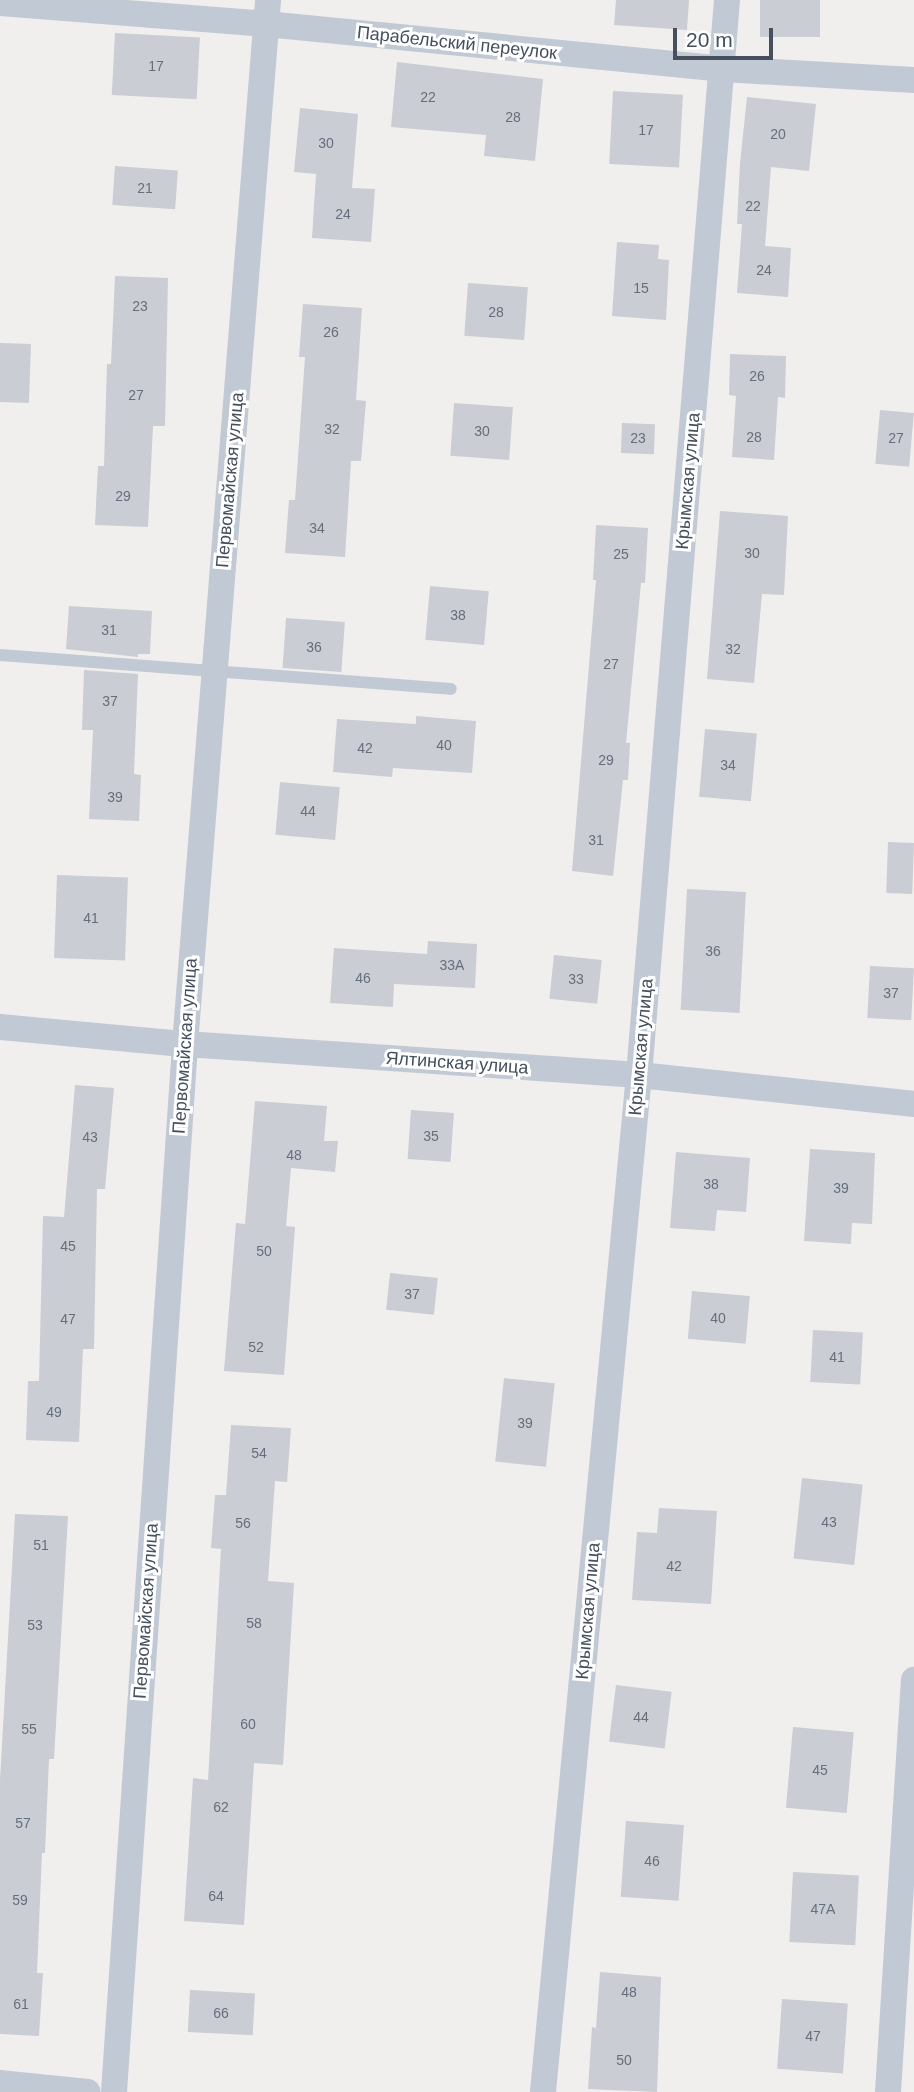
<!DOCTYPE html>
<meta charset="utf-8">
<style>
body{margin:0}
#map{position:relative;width:914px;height:2092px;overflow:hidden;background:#f1eeee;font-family:Arial,sans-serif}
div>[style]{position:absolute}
.building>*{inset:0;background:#cacdd4;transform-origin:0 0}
.service>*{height:12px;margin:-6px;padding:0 6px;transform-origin:6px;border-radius:6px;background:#c1c9d5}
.minor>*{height:26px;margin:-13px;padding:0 13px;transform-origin:13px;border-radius:13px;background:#c1c9d5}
span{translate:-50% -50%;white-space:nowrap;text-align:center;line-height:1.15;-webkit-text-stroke:6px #fff;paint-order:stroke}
.number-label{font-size:14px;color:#666e7c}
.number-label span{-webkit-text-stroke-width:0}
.street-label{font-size:18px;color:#454f5e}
.scale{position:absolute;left:673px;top:28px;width:100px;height:32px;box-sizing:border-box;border:4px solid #454f5e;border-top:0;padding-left:9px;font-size:21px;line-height:24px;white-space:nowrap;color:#454f5e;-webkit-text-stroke:5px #fff;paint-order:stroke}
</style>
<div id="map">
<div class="building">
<div style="clip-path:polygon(616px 0,689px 0,687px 30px,614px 25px)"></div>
<div style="left:760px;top:0;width:60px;height:37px"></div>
<div style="left:115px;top:33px;width:85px;height:62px;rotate:3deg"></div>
<div style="clip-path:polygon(397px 62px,543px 79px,535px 161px,484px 156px,486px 135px,391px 127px)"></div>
<div style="left:613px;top:91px;width:70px;height:73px;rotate:3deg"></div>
<div style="clip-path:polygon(747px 97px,816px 104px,809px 171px,771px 167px,765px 246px,791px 248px,788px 297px,737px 293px,742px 224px,737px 224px,740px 163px)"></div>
<div style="clip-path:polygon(300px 108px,358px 114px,352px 188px,375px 189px,371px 242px,312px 238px,316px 174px,294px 172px)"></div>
<div style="left:115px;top:166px;width:63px;height:39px;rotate:4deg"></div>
<div style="clip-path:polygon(617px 242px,659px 245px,658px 259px,669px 260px,666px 320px,612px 316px)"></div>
<div style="clip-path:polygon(115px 276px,168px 278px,165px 426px,153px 426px,148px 527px,95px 525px,98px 466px,104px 466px,107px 364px,111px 364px)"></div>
<div style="left:468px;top:283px;width:60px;height:53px;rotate:4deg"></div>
<div style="clip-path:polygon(303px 304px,362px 308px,356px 400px,366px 401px,361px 461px,351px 461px,345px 557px,285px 553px,289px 500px,295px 500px,305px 357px,299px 357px)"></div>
<div style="left:0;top:343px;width:31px;height:59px;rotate:2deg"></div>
<div style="clip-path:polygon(730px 354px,786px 356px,785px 398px,778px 397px,774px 460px,732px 457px,736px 396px,729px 395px)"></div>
<div style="left:454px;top:403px;width:59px;height:53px;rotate:4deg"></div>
<div style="left:880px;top:410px;width:34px;height:54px;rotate:5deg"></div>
<div style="left:622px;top:423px;width:33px;height:30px;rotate:2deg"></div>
<div style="clip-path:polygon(720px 511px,788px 516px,784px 595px,762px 594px,754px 683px,707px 679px)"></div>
<div style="clip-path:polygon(596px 525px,648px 528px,645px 583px,641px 583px,626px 743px,630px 743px,628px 780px,623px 780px,613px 876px,572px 871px,596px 580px,593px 580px)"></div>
<div style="left:430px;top:586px;width:59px;height:54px;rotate:5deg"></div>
<div style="clip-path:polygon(69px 606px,152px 611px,150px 654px,138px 654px,138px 657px,66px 649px)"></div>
<div style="left:286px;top:618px;width:59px;height:50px;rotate:4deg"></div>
<div style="clip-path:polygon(84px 670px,138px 674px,134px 774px,141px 775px,139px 821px,89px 819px,93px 730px,82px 730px)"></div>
<div style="clip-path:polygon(416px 716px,476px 721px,472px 773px,393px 768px,392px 777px,333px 772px,337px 719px,416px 724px)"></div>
<div style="left:705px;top:729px;width:52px;height:68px;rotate:5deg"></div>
<div style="left:280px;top:782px;width:60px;height:53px;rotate:5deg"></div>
<div style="left:888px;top:842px;width:26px;height:51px;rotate:2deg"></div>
<div style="left:57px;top:875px;width:71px;height:83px;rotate:2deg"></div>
<div style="left:687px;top:889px;width:59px;height:121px;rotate:3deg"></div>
<div style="clip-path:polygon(428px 941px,477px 944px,475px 988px,394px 984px,393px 1007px,330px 1003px,334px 948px,427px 954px)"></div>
<div style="left:554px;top:955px;width:48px;height:44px;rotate:6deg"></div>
<div style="left:870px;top:966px;width:44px;height:52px;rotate:3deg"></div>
<div style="clip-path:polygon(75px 1085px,114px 1088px,105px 1189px,97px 1189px,94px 1349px,83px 1349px,79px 1442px,26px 1440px,28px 1381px,39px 1381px,43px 1216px,64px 1217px)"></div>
<div style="clip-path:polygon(255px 1101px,327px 1106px,324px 1141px,338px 1141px,335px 1172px,291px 1168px,286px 1226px,295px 1227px,284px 1375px,224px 1371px,236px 1223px,245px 1224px)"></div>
<div style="left:411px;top:1110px;width:43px;height:49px;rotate:4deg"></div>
<div style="clip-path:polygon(810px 1149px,875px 1153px,872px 1224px,852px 1223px,851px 1244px,804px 1241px)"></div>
<div style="clip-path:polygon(676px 1152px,750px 1158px,746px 1212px,717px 1210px,715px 1231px,670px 1228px)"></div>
<div style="left:390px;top:1273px;width:48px;height:37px;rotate:6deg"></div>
<div style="left:692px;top:1291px;width:58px;height:48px;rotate:5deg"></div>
<div style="left:813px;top:1330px;width:50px;height:52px;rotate:3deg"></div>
<div style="left:504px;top:1378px;width:51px;height:84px;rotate:6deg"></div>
<div style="clip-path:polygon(231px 1425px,291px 1428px,287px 1482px,275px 1481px,268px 1581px,294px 1583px,283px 1765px,254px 1763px,244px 1925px,184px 1921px,193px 1778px,208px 1780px,221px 1549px,211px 1548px,215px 1495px,226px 1495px)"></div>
<div style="left:802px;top:1478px;width:61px;height:81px;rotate:6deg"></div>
<div style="clip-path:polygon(659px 1508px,717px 1511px,711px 1604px,632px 1600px,637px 1532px,657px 1533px)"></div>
<div style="clip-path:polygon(15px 1514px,68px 1516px,54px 1759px,49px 1759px,45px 1853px,42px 1853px,37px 1973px,43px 1973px,39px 2036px,0 2034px,0 1780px)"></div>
<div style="left:616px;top:1685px;width:56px;height:57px;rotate:7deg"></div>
<div style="left:793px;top:1727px;width:61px;height:81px;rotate:5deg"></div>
<div style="left:626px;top:1821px;width:58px;height:76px;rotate:4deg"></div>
<div style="left:793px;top:1872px;width:66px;height:70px;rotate:3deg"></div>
<div style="clip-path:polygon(600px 1972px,661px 1977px,657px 2092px,588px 2089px,592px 2027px,596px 2028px)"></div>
<div style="left:190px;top:1990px;width:65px;height:42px;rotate:3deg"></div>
<div style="left:782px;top:1999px;width:66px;height:70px;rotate:4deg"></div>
</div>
<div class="service">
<div style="left:0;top:655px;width:452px;rotate:4.3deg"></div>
</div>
<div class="minor">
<div style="left:0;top:3px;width:267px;rotate:4.5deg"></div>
<div style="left:266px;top:24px;width:458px;rotate:5.6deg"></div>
<div style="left:722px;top:69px;width:192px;rotate:3.3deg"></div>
<div style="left:0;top:1027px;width:186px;rotate:5.3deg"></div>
<div style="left:185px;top:1044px;width:455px;rotate:3.9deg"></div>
<div style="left:639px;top:1075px;width:277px;rotate:6deg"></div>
<div style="left:0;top:2083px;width:88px;rotate:5.8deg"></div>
<div style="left:114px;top:2092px;width:1050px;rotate:-86.12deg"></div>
<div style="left:185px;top:1044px;width:1047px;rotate:-85.45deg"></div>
<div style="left:543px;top:2092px;width:1022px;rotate:-84.61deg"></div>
<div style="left:639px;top:1075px;width:1079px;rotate:-85.32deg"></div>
<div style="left:888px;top:2092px;width:413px;rotate:-86.4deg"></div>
</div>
<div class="number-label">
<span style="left:156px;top:66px">17</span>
<span style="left:428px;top:97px">22</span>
<span style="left:513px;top:117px">28</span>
<span style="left:646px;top:130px">17</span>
<span style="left:778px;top:134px">20</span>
<span style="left:326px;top:143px">30</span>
<span style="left:145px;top:188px">21</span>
<span style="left:753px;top:206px">22</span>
<span style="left:343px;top:214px">24</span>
<span style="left:764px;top:270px">24</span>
<span style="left:641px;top:288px">15</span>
<span style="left:140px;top:306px">23</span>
<span style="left:496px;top:312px">28</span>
<span style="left:331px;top:332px">26</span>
<span style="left:757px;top:376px">26</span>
<span style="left:136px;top:395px">27</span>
<span style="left:332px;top:429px">32</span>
<span style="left:482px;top:431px">30</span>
<span style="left:754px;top:437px">28</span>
<span style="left:638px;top:438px">23</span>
<span style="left:896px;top:438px">27</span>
<span style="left:123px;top:496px">29</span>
<span style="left:317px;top:528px">34</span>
<span style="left:752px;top:553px">30</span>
<span style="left:621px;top:554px">25</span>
<span style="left:458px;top:615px">38</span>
<span style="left:109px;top:630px">31</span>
<span style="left:314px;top:647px">36</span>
<span style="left:733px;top:649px">32</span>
<span style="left:611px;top:664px">27</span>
<span style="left:110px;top:701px">37</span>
<span style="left:444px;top:745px">40</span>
<span style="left:365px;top:748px">42</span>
<span style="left:606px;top:760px">29</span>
<span style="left:728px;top:765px">34</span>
<span style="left:115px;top:797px">39</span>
<span style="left:308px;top:811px">44</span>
<span style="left:596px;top:840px">31</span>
<span style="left:91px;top:918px">41</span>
<span style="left:713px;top:951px">36</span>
<span style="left:452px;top:965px">33А</span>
<span style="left:363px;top:978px">46</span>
<span style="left:576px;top:979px">33</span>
<span style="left:891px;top:993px">37</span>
<span style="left:431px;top:1136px">35</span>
<span style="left:90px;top:1137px">43</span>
<span style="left:294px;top:1155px">48</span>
<span style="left:711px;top:1184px">38</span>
<span style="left:841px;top:1188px">39</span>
<span style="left:68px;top:1246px">45</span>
<span style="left:264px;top:1251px">50</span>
<span style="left:412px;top:1294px">37</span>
<span style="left:718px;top:1318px">40</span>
<span style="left:68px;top:1319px">47</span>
<span style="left:256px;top:1347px">52</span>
<span style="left:837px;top:1357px">41</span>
<span style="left:54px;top:1412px">49</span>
<span style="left:525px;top:1423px">39</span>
<span style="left:259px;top:1453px">54</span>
<span style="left:829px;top:1522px">43</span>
<span style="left:243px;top:1523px">56</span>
<span style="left:41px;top:1545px">51</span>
<span style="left:674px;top:1566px">42</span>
<span style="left:254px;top:1623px">58</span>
<span style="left:35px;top:1625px">53</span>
<span style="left:641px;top:1717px">44</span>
<span style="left:248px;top:1724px">60</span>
<span style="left:29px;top:1729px">55</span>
<span style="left:820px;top:1770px">45</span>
<span style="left:221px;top:1807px">62</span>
<span style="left:23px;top:1823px">57</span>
<span style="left:652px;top:1861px">46</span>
<span style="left:216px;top:1896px">64</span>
<span style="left:20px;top:1900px">59</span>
<span style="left:823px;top:1909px">47А</span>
<span style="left:629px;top:1992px">48</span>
<span style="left:21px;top:2004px">61</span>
<span style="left:221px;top:2013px">66</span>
<span style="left:813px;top:2036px">47</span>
<span style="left:624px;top:2060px">50</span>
</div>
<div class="street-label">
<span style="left:457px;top:43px;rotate:6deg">Парабельский переулок</span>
<span style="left:230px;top:480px;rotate:-85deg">Первомайская улица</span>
<span style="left:688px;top:481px;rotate:-85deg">Крымская улица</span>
<span style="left:185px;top:1046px;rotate:-86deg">Первомайская улица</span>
<span style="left:641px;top:1047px;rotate:-85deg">Крымская улица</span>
<span style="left:457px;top:1063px;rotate:4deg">Ялтинская улица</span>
<span style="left:146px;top:1611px;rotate:-86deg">Первомайская улица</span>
<span style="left:588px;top:1611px;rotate:-85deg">Крымская улица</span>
</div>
<div class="scale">20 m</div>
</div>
